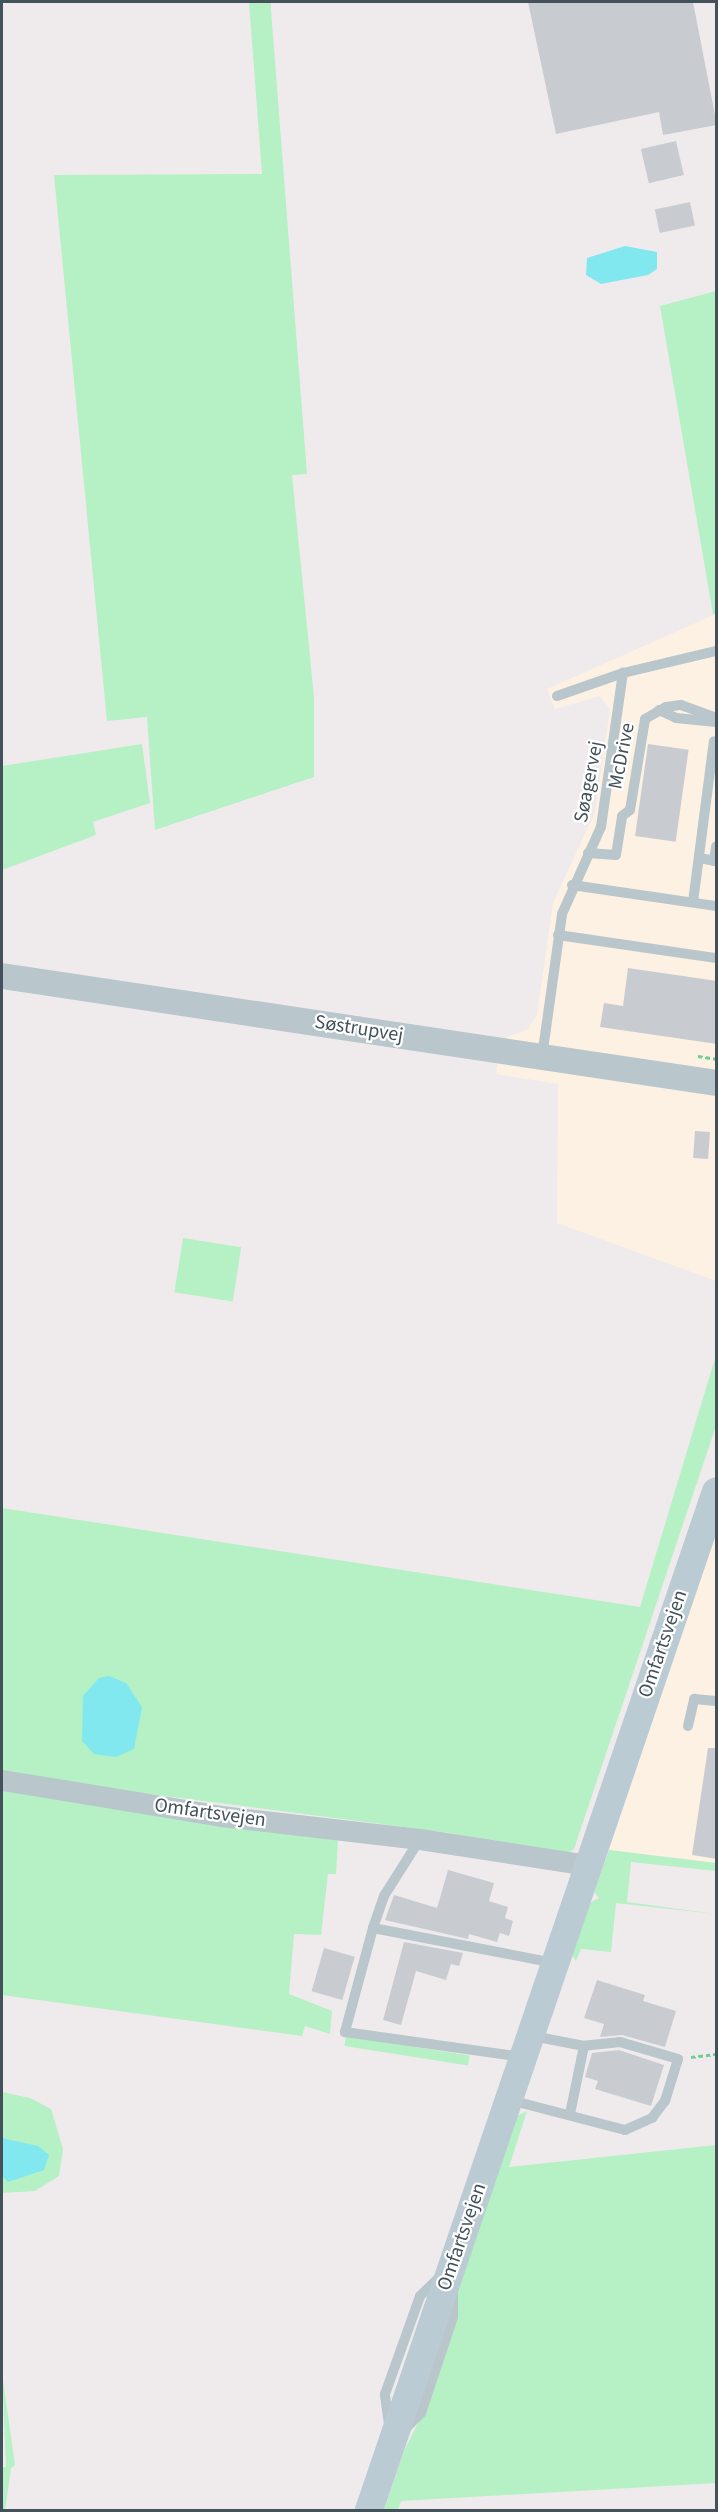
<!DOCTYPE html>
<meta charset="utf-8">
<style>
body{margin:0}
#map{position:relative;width:718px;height:2512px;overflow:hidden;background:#efebec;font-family:"Source Sans 3",sans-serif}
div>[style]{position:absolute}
.commercial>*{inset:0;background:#fcf1e2}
.green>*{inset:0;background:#b6f0c5;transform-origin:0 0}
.water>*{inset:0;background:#81e8f0}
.building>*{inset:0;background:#c8ccd1;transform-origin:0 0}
.path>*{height:3px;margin-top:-1.5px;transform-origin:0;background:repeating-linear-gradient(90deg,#6dd091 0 4.5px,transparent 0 7.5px)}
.service>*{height:10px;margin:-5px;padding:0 5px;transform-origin:5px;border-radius:5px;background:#b9c6cc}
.minor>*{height:21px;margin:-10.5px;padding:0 10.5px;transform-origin:10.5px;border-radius:10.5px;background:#b9c6cc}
.tertiary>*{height:26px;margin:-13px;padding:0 13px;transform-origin:13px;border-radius:13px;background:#b9c6cc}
.secondary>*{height:28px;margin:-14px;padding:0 14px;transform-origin:14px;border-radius:14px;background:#bbcbd4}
span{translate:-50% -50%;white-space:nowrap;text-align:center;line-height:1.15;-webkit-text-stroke:4.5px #fff;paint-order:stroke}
.street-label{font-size:20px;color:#43525a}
.frame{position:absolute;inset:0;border:3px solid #43525a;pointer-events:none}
</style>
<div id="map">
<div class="commercial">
<div style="clip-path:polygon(716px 614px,716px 1281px,557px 1223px,558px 1084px,496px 1074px,501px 1040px,528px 1029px,537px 1015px,553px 903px,595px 812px,610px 709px,600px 696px,555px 709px,547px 689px)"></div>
<div style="clip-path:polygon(716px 1534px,716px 1863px,609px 1850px)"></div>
</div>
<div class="green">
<div style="clip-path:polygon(249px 2px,271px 2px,271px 10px,307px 474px,292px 475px,314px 697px,314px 777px,155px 830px,147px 717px,107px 721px,54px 175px,262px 174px)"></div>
<div style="clip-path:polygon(716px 291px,716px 614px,713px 614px,660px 306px)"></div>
<div style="clip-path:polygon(142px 744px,150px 803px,93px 822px,96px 835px,2px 870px,2px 766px)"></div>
<div style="left:183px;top:1238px;width:59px;height:55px;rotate:9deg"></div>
<div style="clip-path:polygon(716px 1355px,716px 1426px,574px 1849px,563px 1856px,451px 1833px,2px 1775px,2px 1508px,640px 1607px)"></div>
<div style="clip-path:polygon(2px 1787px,338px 1838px,336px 1874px,328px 1874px,321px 1935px,294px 1934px,289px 1994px,332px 2011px,330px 2034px,305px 2026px,302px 2036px,2px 1995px)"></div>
<div style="clip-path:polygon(609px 1850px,716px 1863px,716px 1871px,631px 1862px,627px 1902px,716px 1914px,616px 1903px,611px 1952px,581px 1949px,576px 1961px,572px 1955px,589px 1903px,599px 1898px,594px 1892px)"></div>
<div style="left:346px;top:2036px;width:125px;height:10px;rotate:9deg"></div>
<div style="clip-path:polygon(2px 2092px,30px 2098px,51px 2109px,63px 2149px,59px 2176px,35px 2191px,2px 2193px)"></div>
<div style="clip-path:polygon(527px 2111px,509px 2167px,716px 2145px,716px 2483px,401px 2501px,398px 2510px,384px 2510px,404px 2451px,430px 2399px,457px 2292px,517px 2116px)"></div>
<div style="clip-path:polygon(2px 2373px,15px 2465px,11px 2468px,5px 2510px,2px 2510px,2px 2467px,6px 2467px)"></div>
</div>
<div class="water">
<div style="clip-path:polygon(625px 246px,657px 252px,657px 269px,648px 275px,601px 284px,586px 275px,587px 258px)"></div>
<div style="clip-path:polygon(109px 1676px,126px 1683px,142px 1707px,134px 1749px,116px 1757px,94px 1754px,82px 1741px,83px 1696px,99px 1678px)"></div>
<div style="clip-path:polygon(2px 2138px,38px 2146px,49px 2155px,44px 2170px,8px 2182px,2px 2176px)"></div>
</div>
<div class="building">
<div style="clip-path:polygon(528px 2px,693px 2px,717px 125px,663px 135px,659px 112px,556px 134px)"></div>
<div style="left:676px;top:141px;width:35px;height:36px;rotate:77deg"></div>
<div style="left:690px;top:202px;width:24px;height:36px;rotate:78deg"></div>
<div style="left:648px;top:744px;width:41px;height:93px;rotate:8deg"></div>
<div style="clip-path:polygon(628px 968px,717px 981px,717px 1044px,600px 1027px,604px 1003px,623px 1006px)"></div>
<div style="left:695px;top:1131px;width:15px;height:27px;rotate:4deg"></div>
<div style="clip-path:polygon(708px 1748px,717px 1748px,717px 1859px,692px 1855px)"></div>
<div style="clip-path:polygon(448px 1870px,494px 1883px,489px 1901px,508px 1907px,505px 1918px,513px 1921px,509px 1936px,500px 1933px,497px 1942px,469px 1934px,468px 1939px,385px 1920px,394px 1895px,437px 1908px)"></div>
<div style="clip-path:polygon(404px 1942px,463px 1953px,459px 1966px,451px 1964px,446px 1980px,416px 1971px,401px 2025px,383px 2020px)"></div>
<div style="left:324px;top:1948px;width:32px;height:45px;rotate:16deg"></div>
<div style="clip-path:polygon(597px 1980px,645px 1995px,643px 2001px,676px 2011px,665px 2047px,622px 2035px,600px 2037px,604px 2024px,584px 2018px)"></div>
<div style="clip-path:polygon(619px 2050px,664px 2065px,651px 2106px,595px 2089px,598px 2081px,585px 2077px,592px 2053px)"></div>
</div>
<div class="path">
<div style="left:698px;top:1056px;width:18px;rotate:9deg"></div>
<div style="left:691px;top:2057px;width:25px;rotate:-7deg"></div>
</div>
<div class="service">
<div style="left:557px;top:696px;width:70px;rotate:-19.2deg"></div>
<div style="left:659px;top:710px;width:19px;rotate:25deg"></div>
<div style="left:676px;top:718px;width:40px;rotate:5.7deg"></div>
<div style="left:588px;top:853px;width:28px;rotate:4deg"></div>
<div style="left:616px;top:855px;width:39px;rotate:-81deg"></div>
<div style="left:622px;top:816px;width:10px;rotate:-37deg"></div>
<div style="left:630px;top:810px;width:92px;rotate:-80.6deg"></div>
<div style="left:645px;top:719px;width:24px;rotate:-30deg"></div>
<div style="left:666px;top:707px;width:15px;rotate:-8deg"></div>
<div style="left:681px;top:705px;width:37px;rotate:20deg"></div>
<div style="left:699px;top:858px;width:17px;rotate:10deg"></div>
<div style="left:714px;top:861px;width:15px;rotate:-82deg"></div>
<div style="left:572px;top:885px;width:146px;rotate:8.3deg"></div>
<div style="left:693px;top:902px;width:162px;rotate:-82.6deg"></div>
<div style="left:558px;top:935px;width:160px;rotate:8.3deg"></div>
<div style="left:542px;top:1057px;width:144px;rotate:-82deg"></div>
<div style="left:562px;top:914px;width:95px;rotate:-65.9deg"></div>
<div style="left:601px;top:827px;width:156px;rotate:-81.9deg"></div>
<div style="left:623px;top:673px;width:96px;rotate:-13.3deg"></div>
<div style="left:688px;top:1726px;width:28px;rotate:-77deg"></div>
<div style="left:694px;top:1699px;width:22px;rotate:5deg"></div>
<div style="left:420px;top:1839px;width:67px;rotate:122.3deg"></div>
<div style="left:384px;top:1896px;width:34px;rotate:109deg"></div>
<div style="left:373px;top:1928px;width:184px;rotate:10.9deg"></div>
<div style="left:373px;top:1928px;width:108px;rotate:105.1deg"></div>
<div style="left:345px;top:2032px;width:179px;rotate:8deg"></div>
<div style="left:510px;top:2100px;width:119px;rotate:14.6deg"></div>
<div style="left:625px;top:2130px;width:30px;rotate:-24deg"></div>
<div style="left:652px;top:2118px;width:21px;rotate:-53deg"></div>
<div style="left:665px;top:2101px;width:44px;rotate:-72.8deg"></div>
<div style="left:678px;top:2059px;width:60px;rotate:-163.7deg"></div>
<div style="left:620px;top:2042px;width:36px;rotate:174deg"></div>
<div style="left:584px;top:2046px;width:52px;rotate:-168.9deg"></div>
<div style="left:570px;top:2114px;width:69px;rotate:-78.4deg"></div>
<div style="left:389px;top:2424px;width:30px;rotate:-98deg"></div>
<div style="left:385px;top:2394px;width:104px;rotate:-70.3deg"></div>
<div style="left:420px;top:2296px;width:28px;rotate:-44deg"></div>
<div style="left:407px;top:2427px;width:20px;rotate:-45deg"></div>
<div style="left:421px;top:2413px;width:101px;rotate:-71.6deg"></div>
<div style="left:453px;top:2317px;width:23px;rotate:-90deg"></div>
</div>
<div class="minor">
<div style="left:2px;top:1780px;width:222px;rotate:9.3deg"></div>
<div style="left:221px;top:1816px;width:200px;rotate:6.6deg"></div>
<div style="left:420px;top:1839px;width:169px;rotate:8.8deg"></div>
</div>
<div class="tertiary">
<div style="left:2px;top:976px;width:722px;rotate:8.52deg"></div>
</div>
<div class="secondary">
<div style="left:369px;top:2510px;width:1076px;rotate:-71.19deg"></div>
</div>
<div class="street-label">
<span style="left:622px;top:756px;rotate:-79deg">McDrive</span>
<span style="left:589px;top:782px;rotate:-79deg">Søagervej</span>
<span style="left:359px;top:1029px;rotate:9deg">Søstrupvej</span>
<span style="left:663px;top:1644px;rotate:-71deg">Omfartsvejen</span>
<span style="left:210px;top:1813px;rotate:8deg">Omfartsvejen</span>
<span style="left:462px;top:2237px;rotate:-71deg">Omfartsvejen</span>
</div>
<div class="frame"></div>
</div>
